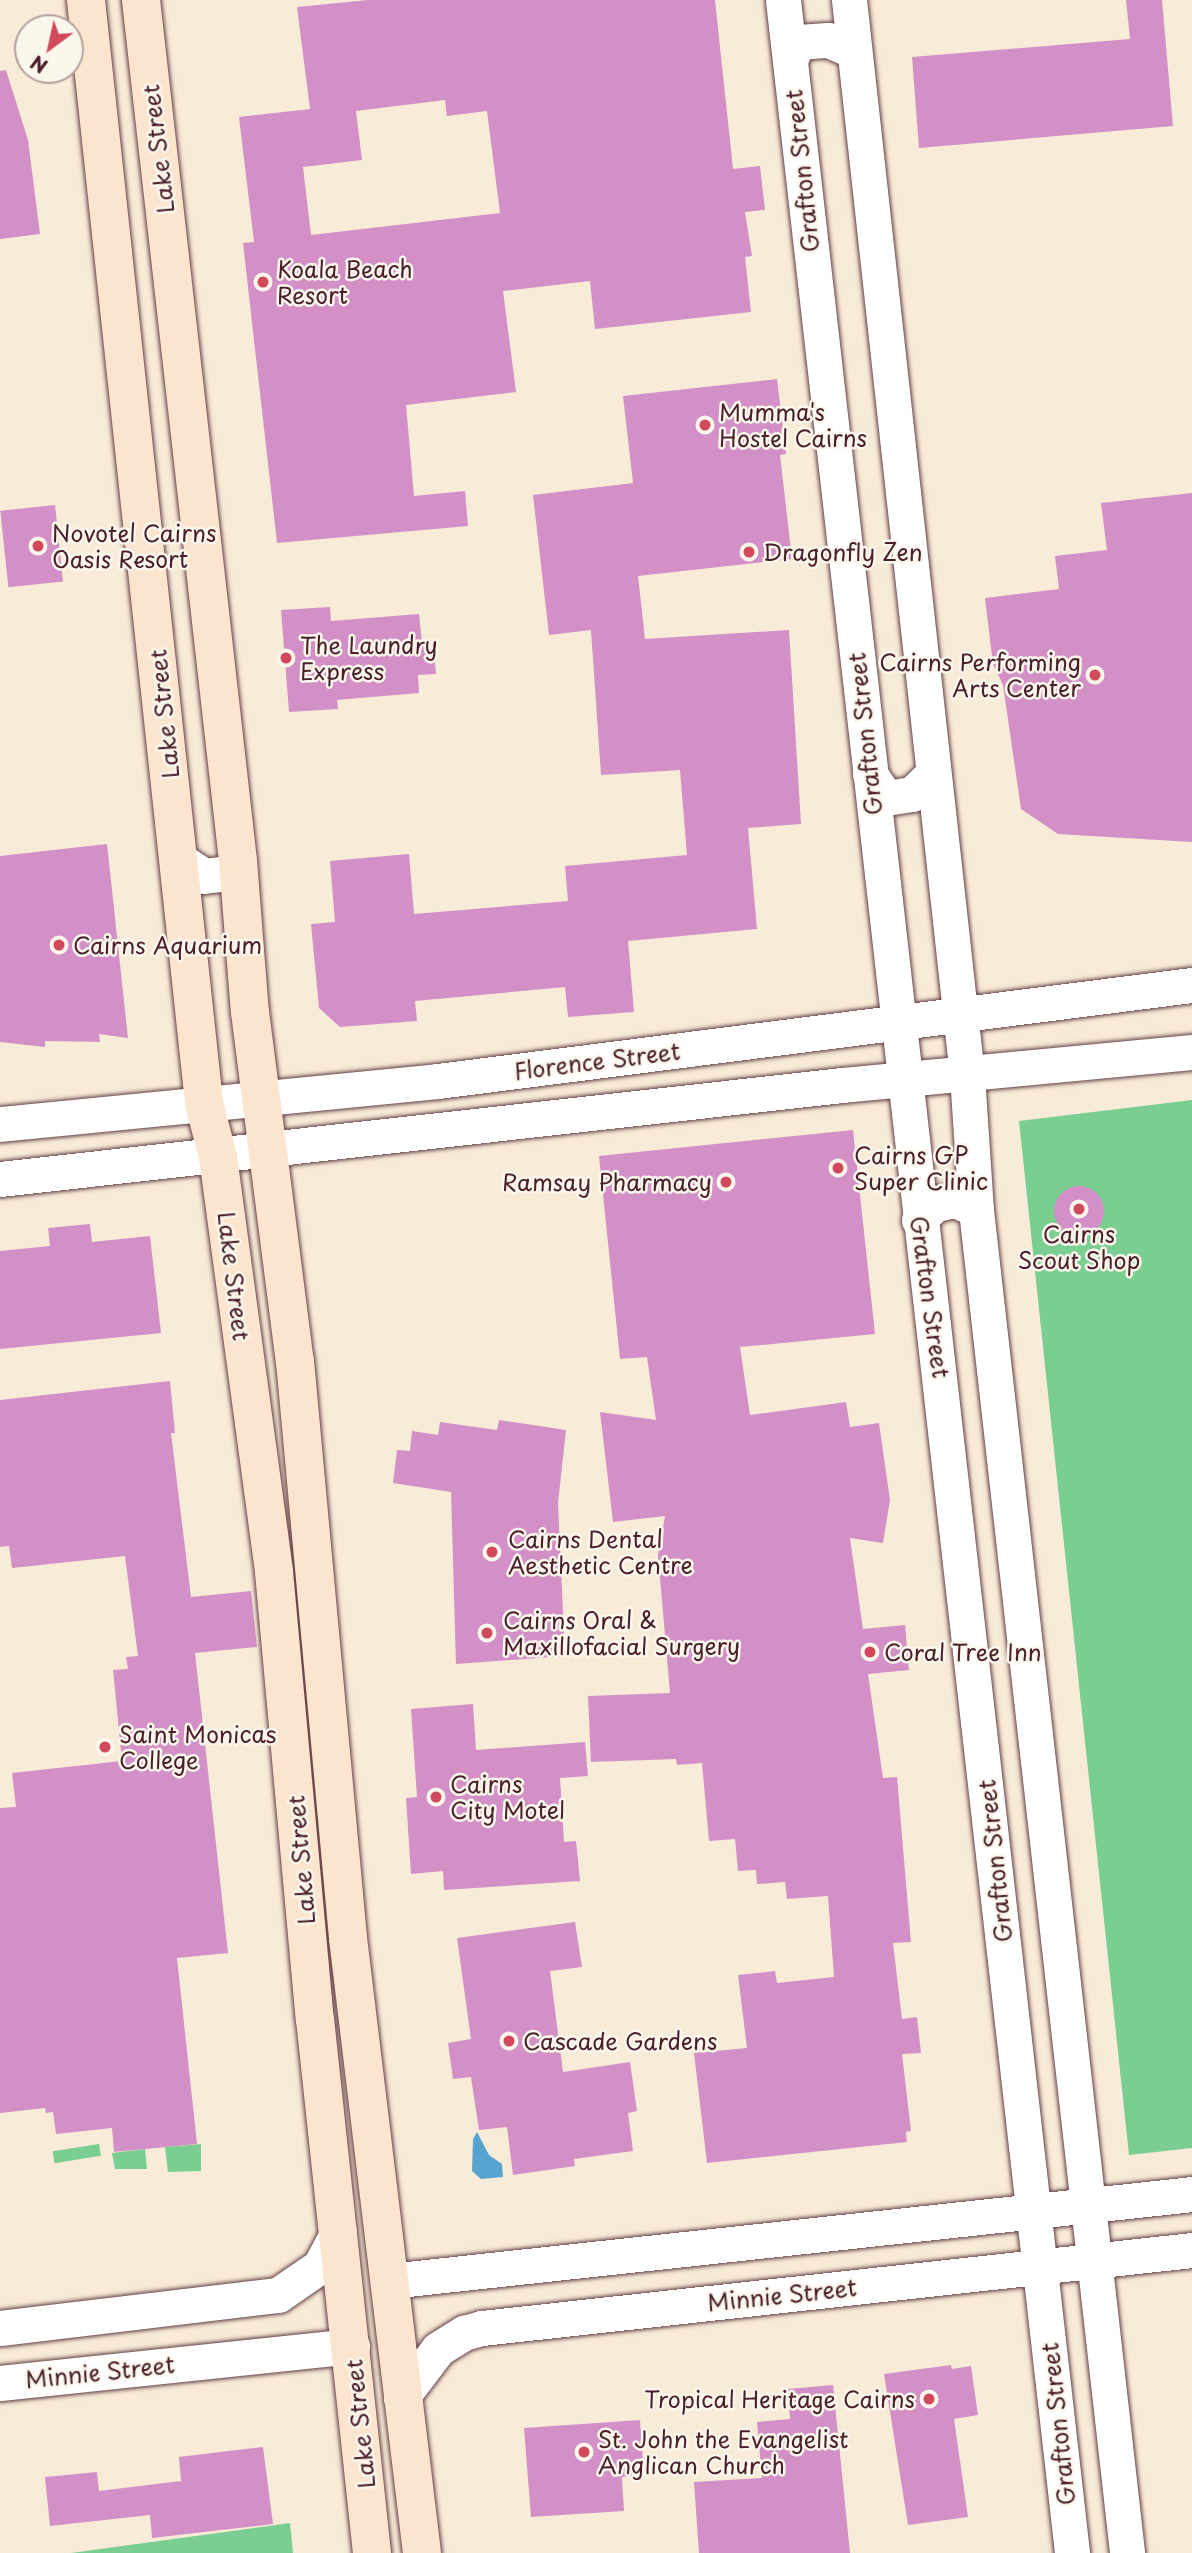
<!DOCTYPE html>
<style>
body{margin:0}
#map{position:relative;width:1192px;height:2553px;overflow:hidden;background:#f8ebd7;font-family:"Playpen Sans",sans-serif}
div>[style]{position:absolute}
.green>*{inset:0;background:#7ace91;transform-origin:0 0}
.water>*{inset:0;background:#56a3cf}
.building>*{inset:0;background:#d390c7;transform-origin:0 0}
.round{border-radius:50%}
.roads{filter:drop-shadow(0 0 2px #643e45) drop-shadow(0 0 2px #643e45)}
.tertiary>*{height:35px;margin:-17.5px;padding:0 17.5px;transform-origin:17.5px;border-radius:17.5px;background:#fff}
.secondary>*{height:38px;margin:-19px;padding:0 19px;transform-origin:19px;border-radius:19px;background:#fbe5cf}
.dots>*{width:19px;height:19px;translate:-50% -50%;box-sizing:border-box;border:4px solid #fbf7ec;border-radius:50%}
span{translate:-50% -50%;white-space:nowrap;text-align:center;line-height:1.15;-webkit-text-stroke:5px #fbf7ec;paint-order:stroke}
.street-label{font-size:23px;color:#4a1f2b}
.poi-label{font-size:23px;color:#4a1f2b}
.left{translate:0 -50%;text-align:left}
.right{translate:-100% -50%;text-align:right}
.north{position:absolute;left:14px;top:14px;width:70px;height:70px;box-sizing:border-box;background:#fbf7ec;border:2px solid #b4a19f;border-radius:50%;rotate:213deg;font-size:19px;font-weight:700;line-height:28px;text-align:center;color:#4a1f2b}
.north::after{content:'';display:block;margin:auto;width:24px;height:32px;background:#d1495b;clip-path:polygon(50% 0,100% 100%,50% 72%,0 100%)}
</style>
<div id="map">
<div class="green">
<div style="clip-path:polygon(1192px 1100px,1192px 2148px,1129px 2155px,1019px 1121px)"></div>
<div style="left:99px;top:2144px;width:12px;height:47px;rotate:81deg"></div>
<div style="clip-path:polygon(201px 2144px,201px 2171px,168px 2172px,165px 2147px)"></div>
<div style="clip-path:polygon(145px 2149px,147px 2169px,115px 2169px,112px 2153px)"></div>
<div style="clip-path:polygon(290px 2523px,293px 2553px,71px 2553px)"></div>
</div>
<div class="water">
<div style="clip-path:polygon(477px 2132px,489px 2155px,502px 2164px,503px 2177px,481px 2179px,472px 2171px,473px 2139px)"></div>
</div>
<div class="building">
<div style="clip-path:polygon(evenodd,368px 0,715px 0,733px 169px,760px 166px,765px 210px,745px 212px,752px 256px,745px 257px,751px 312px,595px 329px,590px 281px,503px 291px,516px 392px,406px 405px,414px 496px,465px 491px,468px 526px,277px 543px,243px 243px,254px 242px,239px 117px,310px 109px,297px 7px,368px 0,445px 100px,447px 116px,487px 111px,500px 213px,311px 235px,303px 167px,362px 160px,356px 111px,445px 100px)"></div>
<div style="clip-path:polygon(1126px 0,1162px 0,1173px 126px,919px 148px,912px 57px,1130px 39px)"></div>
<div style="clip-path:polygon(6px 70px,28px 140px,40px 234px,0 239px,0 71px)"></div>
<div style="clip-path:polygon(777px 379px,786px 454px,780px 455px,792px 559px,638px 576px,645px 639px,789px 630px,801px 824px,748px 828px,757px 929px,628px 941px,634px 1012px,568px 1017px,565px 987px,415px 1001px,417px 1021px,340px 1027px,319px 1008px,311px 924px,335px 922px,330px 861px,409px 854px,414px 914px,568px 901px,565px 866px,687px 855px,680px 770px,601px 775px,591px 630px,549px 635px,533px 495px,633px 483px,623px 396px)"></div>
<div style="clip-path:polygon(1192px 493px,1192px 842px,1058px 834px,1021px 809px,1003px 685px,993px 664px,985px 598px,1059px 589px,1055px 556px,1107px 550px,1101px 503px)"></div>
<div style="left:55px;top:505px;width:77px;height:55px;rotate:84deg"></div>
<div style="clip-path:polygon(330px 607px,331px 621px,419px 614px,422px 643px,433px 642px,436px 674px,418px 675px,419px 693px,337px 700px,338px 709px,289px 712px,281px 610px)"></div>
<div style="clip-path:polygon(107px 844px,128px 1038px,99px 1034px,100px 1042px,45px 1041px,45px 1047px,0 1042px,0 856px)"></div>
<div style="clip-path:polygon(853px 1130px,875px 1334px,740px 1347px,750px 1415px,846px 1402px,850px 1427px,879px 1423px,890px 1500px,883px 1543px,850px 1538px,863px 1629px,905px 1625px,909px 1670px,868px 1674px,883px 1778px,897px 1777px,911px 1942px,893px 1943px,902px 2019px,917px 2017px,921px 2053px,902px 2054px,911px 2131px,906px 2132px,907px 2142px,707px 2163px,694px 2053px,747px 2048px,738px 1975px,775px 1971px,777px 1983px,834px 1977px,828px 1896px,787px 1899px,785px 1882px,757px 1884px,756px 1870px,738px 1871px,735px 1839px,709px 1841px,702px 1763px,677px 1765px,676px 1759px,591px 1762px,588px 1696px,670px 1693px,658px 1555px,665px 1516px,613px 1522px,600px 1412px,656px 1420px,647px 1357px,620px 1359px,599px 1156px)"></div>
<div class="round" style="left:1054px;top:1186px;width:50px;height:50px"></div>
<div style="clip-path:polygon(90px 1224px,92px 1242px,150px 1236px,161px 1333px,0 1349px,0 1251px,50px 1246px,48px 1228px)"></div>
<div style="clip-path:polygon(170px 1381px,175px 1433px,171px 1433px,191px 1597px,251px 1591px,257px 1647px,195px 1653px,228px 1953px,177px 1958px,197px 2144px,114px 2152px,112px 2128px,56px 2134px,53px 2112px,46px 2113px,45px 2108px,0 2113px,0 1808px,16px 1807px,12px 1773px,122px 1761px,113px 1670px,128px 1669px,126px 1657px,138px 1656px,125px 1556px,12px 1568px,9px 1546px,0 1547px,0 1400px)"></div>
<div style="clip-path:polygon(499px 1420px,566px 1430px,558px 1503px,565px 1656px,456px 1664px,451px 1492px,393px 1483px,397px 1450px,410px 1451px,412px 1431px,438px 1435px,440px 1422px,497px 1430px)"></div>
<div style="clip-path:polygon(473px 1704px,476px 1750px,585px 1742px,588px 1776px,560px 1778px,564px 1842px,576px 1841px,580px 1881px,444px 1890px,443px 1871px,411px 1874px,406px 1798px,417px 1797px,411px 1709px)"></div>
<div style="clip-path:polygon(575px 1922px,582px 1967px,550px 1971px,563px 2072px,630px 2062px,637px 2111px,628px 2113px,633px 2151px,574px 2159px,575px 2166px,513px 2175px,507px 2127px,479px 2130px,471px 2077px,453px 2079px,448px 2043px,471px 2039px,457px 1938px)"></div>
<div style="clip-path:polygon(951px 2365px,952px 2369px,971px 2366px,978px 2415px,954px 2419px,968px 2517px,908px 2525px,884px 2374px)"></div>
<div style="clip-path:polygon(833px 2385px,850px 2553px,699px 2553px,694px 2482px,762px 2478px,757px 2422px,790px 2419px,788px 2389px)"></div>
<div style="clip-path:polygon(640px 2420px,644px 2475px,622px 2477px,624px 2511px,531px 2517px,524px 2428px)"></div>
<div style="clip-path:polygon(263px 2447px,273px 2524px,152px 2538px,150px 2515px,50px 2526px,45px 2477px,97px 2472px,99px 2491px,181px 2481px,179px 2457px)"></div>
</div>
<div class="roads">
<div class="tertiary">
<div style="left:783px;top:0;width:2569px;rotate:83.54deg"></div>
<div style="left:849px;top:0;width:1081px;rotate:83.74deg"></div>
<div style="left:967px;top:1075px;width:135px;rotate:86.2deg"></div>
<div style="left:976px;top:1210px;width:1351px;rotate:83.58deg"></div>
<div style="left:790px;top:60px;width:20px;rotate:-66deg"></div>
<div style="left:798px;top:42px;width:30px;rotate:-4deg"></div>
<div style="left:828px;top:40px;width:26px;rotate:23deg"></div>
<div style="left:870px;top:774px;width:29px;rotate:56deg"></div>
<div style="left:886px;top:798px;width:26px;rotate:-9deg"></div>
<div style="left:912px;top:794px;width:28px;rotate:-44deg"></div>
<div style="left:181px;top:861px;width:27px;rotate:33deg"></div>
<div style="left:204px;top:876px;width:25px;rotate:-7deg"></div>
<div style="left:229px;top:873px;width:15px;rotate:-53deg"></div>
<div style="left:0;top:1124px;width:440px;rotate:-5.6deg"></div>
<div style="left:438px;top:1081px;width:760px;rotate:-7.26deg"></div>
<div style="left:0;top:1179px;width:847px;rotate:-6.37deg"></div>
<div style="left:842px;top:1085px;width:352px;rotate:-5.4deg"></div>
<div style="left:919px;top:1220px;width:21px;rotate:-45deg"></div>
<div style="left:934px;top:1205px;width:10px;rotate:-17deg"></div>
<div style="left:944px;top:1202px;width:12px;rotate:-9deg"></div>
<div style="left:956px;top:1200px;width:22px;rotate:27deg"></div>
<div style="left:389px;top:2281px;width:808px;rotate:-6.18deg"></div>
<div style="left:0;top:2328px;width:280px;rotate:-6.8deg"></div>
<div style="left:278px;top:2295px;width:51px;rotate:-34.6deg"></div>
<div style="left:320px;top:2266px;width:40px;rotate:-62deg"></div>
<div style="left:0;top:2383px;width:354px;rotate:-6deg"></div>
<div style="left:401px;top:2398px;width:61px;rotate:-52.9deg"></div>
<div style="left:438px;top:2349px;width:31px;rotate:-32deg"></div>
<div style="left:464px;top:2333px;width:19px;rotate:-16deg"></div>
<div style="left:482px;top:2328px;width:714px;rotate:-6.27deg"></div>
</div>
<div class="secondary">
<div style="left:86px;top:0;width:1109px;rotate:83.89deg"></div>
<div style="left:204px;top:1103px;width:56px;rotate:75.5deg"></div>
<div style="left:218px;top:1157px;width:419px;rotate:82.3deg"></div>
<div style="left:274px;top:1572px;width:449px;rotate:84.8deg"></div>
<div style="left:315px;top:2019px;width:537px;rotate:83.91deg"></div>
<div style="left:141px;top:0;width:866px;rotate:83.57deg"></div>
<div style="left:238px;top:861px;width:151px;rotate:85.5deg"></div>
<div style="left:250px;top:1012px;width:352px;rotate:82.7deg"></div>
<div style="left:295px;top:1361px;width:579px;rotate:84.75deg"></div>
<div style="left:348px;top:1938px;width:619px;rotate:83.14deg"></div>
</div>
</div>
<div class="dots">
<div style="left:263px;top:282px;background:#d1495b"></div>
<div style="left:705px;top:425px;background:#d1495b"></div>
<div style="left:38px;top:546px;background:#d1495b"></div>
<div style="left:749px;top:552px;background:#d1495b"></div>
<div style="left:286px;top:658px;background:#d1495b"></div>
<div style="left:1095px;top:675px;background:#d1495b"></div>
<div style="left:59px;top:945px;background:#d1495b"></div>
<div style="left:838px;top:1168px;background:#d1495b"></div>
<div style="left:726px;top:1182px;background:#d1495b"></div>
<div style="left:1079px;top:1209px;background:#d1495b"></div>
<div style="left:492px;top:1552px;background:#d1495b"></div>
<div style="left:487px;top:1633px;background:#d1495b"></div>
<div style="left:870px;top:1652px;background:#d1495b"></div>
<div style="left:105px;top:1747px;background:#d1495b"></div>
<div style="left:436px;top:1797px;background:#d1495b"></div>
<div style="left:509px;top:2041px;background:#d1495b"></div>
<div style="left:929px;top:2399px;background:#d1495b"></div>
<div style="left:584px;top:2452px;background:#d1495b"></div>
</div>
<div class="street-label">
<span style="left:158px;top:149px;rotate:-97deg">Lake Street</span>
<span style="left:802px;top:171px;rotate:-96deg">Grafton Street</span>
<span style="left:164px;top:714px;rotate:-96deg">Lake Street</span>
<span style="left:865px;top:734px;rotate:-96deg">Grafton Street</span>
<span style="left:597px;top:1061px;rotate:-7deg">Florence Street</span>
<span style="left:234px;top:1276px;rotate:83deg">Lake Street</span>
<span style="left:930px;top:1297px;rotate:82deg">Grafton Street</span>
<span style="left:301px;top:1860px;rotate:-95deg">Lake Street</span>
<span style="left:995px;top:1861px;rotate:-96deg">Grafton Street</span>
<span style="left:782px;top:2295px;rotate:-6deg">Minnie Street</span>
<span style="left:100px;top:2372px;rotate:-6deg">Minnie Street</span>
<span style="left:360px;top:2424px;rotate:-96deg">Lake Street</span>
<span style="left:1058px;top:2424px;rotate:-96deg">Grafton Street</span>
</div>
<div class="poi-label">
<span class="left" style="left:277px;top:282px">Koala Beach<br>Resort</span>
<span class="left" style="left:719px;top:425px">Mumma's<br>Hostel Cairns</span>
<span class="left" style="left:52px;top:546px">Novotel Cairns<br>Oasis Resort</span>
<span class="left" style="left:763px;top:552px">Dragonfly Zen</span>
<span class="left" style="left:300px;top:658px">The Laundry<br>Express</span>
<span class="right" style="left:1081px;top:675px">Cairns Performing<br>Arts Center</span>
<span class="left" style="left:73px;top:945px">Cairns Aquarium</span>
<span class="left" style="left:854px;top:1168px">Cairns GP<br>Super Clinic</span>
<span class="right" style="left:712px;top:1182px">Ramsay Pharmacy</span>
<span style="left:1079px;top:1247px">Cairns<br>Scout Shop</span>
<span class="left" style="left:508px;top:1552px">Cairns Dental<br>Aesthetic Centre</span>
<span class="left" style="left:503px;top:1633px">Cairns Oral &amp;<br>Maxillofacial Surgery</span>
<span class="left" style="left:884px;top:1652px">Coral Tree Inn</span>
<span class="left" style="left:119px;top:1747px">Saint Monicas<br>College</span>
<span class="left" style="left:450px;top:1797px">Cairns<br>City Motel</span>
<span class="left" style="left:523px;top:2041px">Cascade Gardens</span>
<span class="right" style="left:915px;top:2399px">Tropical Heritage Cairns</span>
<span class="left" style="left:598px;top:2452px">St. John the Evangelist<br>Anglican Church</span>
</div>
<div class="north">N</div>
</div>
